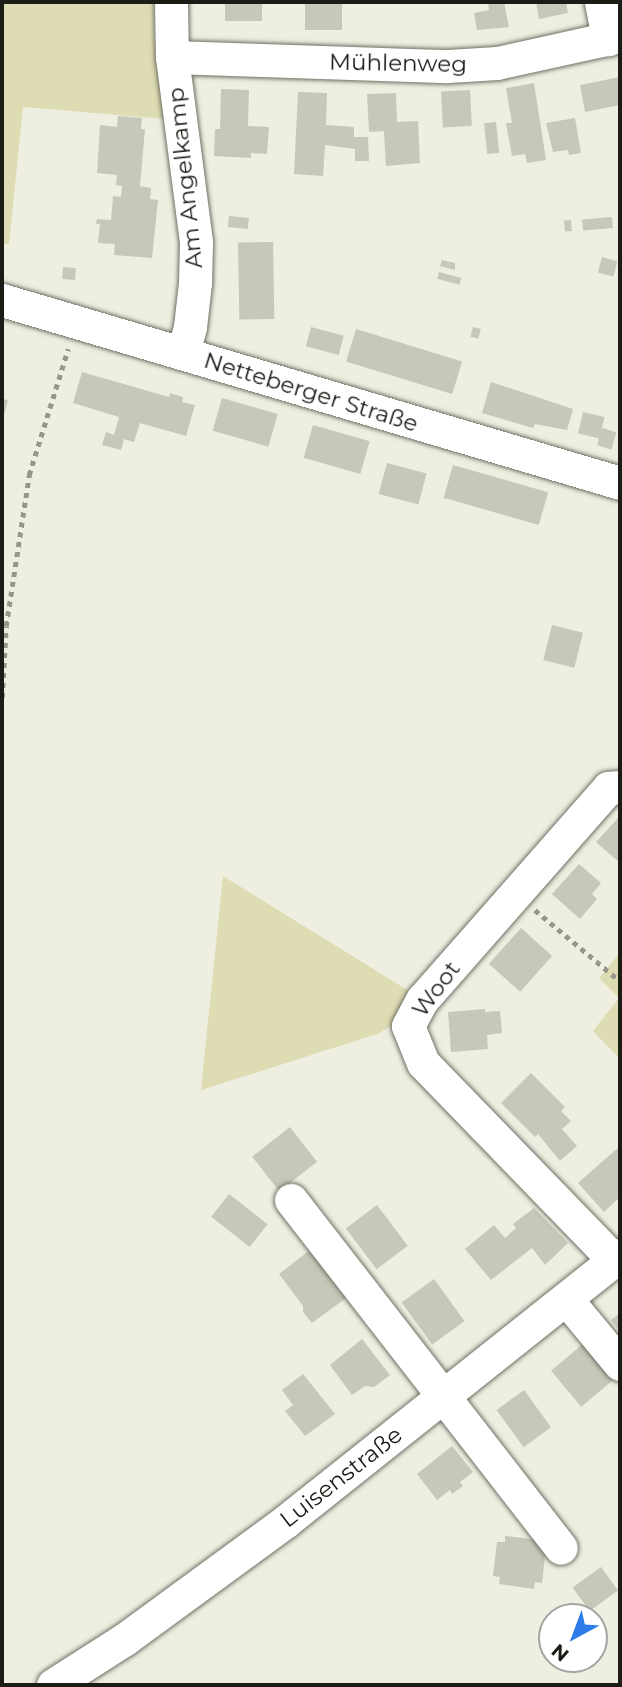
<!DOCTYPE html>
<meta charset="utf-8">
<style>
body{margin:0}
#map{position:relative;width:622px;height:1687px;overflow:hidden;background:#eeeee1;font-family:Montserrat,sans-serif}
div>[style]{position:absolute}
.green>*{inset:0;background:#dddcb2}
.building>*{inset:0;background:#c7c7ba;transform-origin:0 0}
.path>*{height:4.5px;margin-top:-2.25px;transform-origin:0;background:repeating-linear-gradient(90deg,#96968c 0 5px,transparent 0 10px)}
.roads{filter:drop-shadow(0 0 2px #717065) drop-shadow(0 0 2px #717065)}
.minor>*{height:33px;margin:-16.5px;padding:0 16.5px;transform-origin:16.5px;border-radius:16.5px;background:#fff}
span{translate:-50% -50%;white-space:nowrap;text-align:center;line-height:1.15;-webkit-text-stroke:7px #fff;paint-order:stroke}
.street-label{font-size:23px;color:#1c1c17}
.frame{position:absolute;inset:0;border:4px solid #1c1c17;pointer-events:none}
.north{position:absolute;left:538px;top:1603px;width:70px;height:70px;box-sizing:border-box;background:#fff;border:2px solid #a4a4a2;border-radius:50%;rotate:221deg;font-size:19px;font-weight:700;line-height:28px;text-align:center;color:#1c1c17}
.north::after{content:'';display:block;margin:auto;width:24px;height:32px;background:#2e7ce8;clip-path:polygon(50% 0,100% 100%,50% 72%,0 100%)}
</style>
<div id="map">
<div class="green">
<div style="clip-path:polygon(2px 2px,154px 2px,154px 34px,165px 119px,23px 107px,9px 244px,2px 243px)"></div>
<div style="clip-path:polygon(223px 876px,430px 1004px,377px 1034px,201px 1090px)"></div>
<div style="clip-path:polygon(620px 953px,620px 1059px,593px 1031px,619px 998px,599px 978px)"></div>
</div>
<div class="building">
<div style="left:225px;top:2px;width:37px;height:19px"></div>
<div style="left:305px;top:2px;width:37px;height:28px"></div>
<div style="clip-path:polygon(488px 2px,504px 2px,509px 27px,477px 30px,474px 13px,489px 10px)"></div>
<div style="clip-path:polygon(536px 2px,566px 2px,568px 13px,539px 19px)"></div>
<div style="clip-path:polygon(620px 77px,620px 105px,585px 112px,580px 85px)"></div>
<div style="clip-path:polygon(534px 83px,546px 160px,527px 163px,525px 154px,512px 156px,506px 123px,512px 123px,506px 88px)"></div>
<div style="clip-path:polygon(221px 89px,249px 90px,248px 126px,269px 127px,267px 154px,251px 153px,251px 158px,214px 156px,215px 129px,220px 129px)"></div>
<div style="left:470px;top:90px;width:36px;height:29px;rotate:87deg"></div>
<div style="clip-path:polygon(298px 92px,327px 93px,326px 125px,354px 127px,354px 137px,368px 137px,369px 161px,355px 161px,355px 149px,325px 145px,323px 176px,294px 174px)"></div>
<div style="clip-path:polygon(396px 93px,397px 122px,418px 121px,420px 163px,386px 166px,384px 131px,369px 132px,367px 94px)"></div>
<div style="clip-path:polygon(118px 116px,142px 118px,141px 129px,145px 129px,140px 186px,151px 188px,150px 199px,158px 200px,152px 258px,114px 255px,115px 244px,98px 243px,100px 224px,96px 224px,97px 219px,111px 220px,113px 196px,121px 197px,122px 186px,116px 185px,117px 175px,97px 173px,100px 125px,117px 127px)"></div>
<div style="clip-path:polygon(575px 118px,581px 153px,569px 155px,568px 150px,553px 152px,546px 123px)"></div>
<div style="left:496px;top:122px;width:31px;height:12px;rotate:84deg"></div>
<div style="left:229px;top:216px;width:20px;height:11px;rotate:6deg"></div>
<div style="left:612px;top:217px;width:11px;height:30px;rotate:85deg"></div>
<div style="left:571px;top:220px;width:11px;height:7px;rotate:85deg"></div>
<div style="left:273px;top:242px;width:77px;height:35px;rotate:89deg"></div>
<div style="left:602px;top:257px;width:16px;height:16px;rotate:15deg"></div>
<div style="clip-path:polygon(442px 260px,455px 263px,455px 270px,440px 266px)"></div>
<div style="left:63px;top:267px;width:13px;height:12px;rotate:4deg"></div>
<div style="left:439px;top:272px;width:23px;height:7px;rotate:15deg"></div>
<div style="left:311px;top:327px;width:34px;height:20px;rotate:15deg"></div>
<div style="left:473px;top:327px;width:8px;height:10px;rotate:14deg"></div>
<div style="left:356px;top:329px;width:111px;height:34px;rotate:17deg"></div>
<div style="clip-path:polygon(82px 372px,169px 397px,170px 393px,183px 397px,182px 402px,195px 405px,186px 436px,140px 423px,134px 442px,124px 439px,121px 450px,102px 445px,106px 432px,114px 435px,119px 417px,73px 403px)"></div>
<div style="clip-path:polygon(491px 382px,573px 409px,567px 430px,535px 424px,533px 428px,482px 413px)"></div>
<div style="left:222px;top:398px;width:58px;height:34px;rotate:16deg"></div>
<div style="clip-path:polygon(2px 399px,8px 400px,3px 419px,2px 419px)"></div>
<div style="left:583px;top:412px;width:22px;height:22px;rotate:13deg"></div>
<div style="left:313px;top:425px;width:59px;height:34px;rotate:16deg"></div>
<div style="left:602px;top:428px;width:15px;height:18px;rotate:16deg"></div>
<div style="left:387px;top:463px;width:41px;height:32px;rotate:15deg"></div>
<div style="left:453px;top:465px;width:99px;height:34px;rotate:16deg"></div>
<div style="left:552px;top:625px;width:32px;height:36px;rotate:14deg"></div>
<div style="clip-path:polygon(620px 816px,620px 863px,596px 842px)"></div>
<div style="clip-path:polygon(579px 864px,601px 883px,592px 894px,597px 899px,580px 919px,552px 894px)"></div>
<div style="left:521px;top:928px;width:42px;height:48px;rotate:42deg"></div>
<div style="clip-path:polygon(485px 1009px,485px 1012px,500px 1011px,502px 1033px,487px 1035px,488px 1049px,451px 1052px,448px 1012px)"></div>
<div style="clip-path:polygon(531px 1073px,565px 1107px,561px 1111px,571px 1121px,562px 1129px,577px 1146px,560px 1161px,538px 1134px,535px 1137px,501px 1103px)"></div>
<div style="left:290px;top:1127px;width:44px;height:48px;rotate:52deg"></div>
<div style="clip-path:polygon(620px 1146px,620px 1197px,604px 1212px,578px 1183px)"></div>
<div style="left:229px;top:1194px;width:49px;height:29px;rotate:38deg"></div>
<div style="left:377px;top:1205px;width:51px;height:39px;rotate:53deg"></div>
<div style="clip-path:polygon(534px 1208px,568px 1243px,545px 1265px,532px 1248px,491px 1280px,465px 1249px,494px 1225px,505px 1238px,516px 1228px,513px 1224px)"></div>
<div style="clip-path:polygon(310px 1250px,346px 1298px,312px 1323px,303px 1312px,303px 1306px,279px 1274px)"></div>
<div style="left:434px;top:1279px;width:52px;height:40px;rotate:54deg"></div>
<div style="clip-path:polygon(620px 1313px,620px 1331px,611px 1320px)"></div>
<div style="clip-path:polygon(362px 1339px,390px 1375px,374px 1387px,365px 1386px,352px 1395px,330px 1365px)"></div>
<div style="left:584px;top:1343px;width:47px;height:43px;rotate:50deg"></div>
<div style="clip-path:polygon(303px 1374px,335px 1414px,305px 1436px,285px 1411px,293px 1405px,282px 1390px)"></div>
<div style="left:524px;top:1390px;width:46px;height:34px;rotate:54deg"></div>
<div style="clip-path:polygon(452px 1446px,473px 1472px,460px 1482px,463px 1486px,452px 1494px,450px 1490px,437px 1500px,417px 1474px)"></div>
<div style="clip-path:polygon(505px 1536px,540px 1540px,546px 1547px,542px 1583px,535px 1582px,534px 1589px,499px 1584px,500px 1577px,493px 1576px,497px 1542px,505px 1542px)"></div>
<div style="left:601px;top:1567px;width:29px;height:35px;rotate:54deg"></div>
</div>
<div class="path">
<div style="left:2px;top:698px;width:72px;rotate:-86.8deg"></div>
<div style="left:6px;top:626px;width:153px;rotate:-81.3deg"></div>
<div style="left:29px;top:475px;width:132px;rotate:-72.8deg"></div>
<div style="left:535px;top:910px;width:111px;rotate:39.9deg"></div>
</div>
<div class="roads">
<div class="minor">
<div style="left:171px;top:2px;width:55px;rotate:89deg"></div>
<div style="left:172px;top:57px;width:188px;rotate:82.6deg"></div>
<div style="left:196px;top:243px;width:40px;rotate:91.4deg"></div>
<div style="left:195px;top:283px;width:44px;rotate:96.5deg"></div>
<div style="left:190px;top:327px;width:27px;rotate:105deg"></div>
<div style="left:601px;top:2px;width:38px;rotate:79deg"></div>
<div style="left:172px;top:57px;width:276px;rotate:1.9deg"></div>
<div style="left:448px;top:66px;width:49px;rotate:-3.5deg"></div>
<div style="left:497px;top:63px;width:126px;rotate:-12.4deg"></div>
<div style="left:2px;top:300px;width:645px;rotate:16.49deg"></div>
<div style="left:291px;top:1200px;width:440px;rotate:52.2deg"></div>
<div style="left:614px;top:1260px;width:274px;rotate:-134.1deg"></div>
<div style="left:423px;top:1063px;width:40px;rotate:-112deg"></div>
<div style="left:408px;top:1026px;width:30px;rotate:-62deg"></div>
<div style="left:422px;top:1000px;width:282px;rotate:-48.7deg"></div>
<div style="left:608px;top:788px;width:12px;rotate:-5deg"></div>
<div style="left:567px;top:1300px;width:83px;rotate:50.4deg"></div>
<div style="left:53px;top:1685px;width:85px;rotate:-32.6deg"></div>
<div style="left:125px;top:1639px;width:200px;rotate:-36.2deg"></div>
<div style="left:286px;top:1521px;width:427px;rotate:-38.5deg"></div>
</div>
</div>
<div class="street-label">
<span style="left:398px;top:63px;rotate:1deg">Mühlenweg</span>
<span style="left:185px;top:178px;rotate:-96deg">Am Angelkamp</span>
<span style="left:311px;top:392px;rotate:17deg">Netteberger Straße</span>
<span style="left:436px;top:989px;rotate:-53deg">Woot</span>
<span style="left:341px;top:1477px;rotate:-38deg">Luisenstraße</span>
</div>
<div class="frame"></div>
<div class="north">N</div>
</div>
